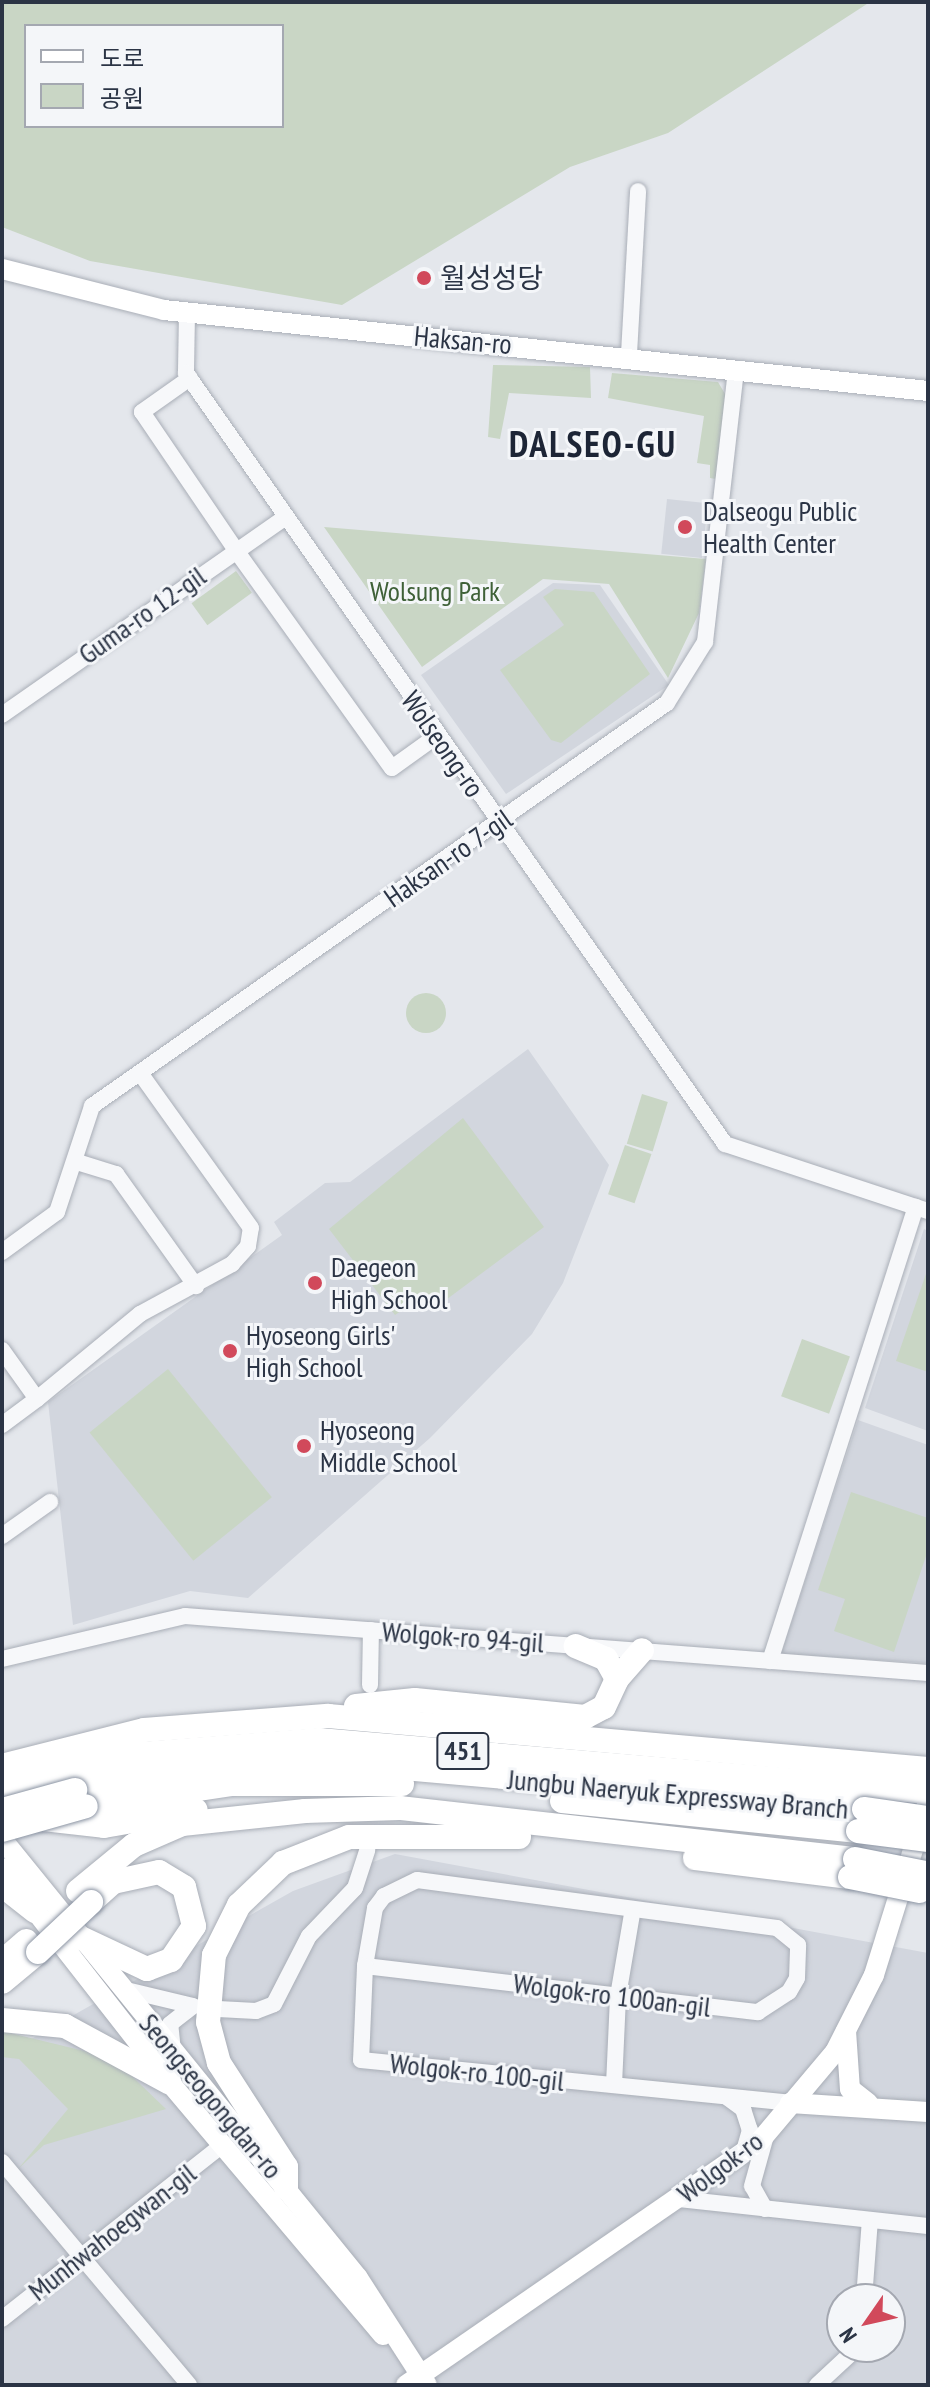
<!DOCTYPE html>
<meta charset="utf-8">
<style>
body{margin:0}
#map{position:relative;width:930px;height:2387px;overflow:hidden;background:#e4e7ec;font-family:"PT Sans Narrow","Noto Sans KR",sans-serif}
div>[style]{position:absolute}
.built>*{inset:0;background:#d2d6de;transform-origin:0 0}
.green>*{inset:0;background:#c9d6c5;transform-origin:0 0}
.round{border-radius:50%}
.roads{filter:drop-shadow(0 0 2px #a9aeb7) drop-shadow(0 0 2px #a9aeb7)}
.minor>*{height:16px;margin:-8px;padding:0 8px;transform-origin:8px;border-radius:8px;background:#f7f8fa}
.major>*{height:20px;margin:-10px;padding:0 10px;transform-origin:10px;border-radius:10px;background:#fff}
.highway>*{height:24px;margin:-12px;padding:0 12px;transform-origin:12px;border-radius:12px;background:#fff}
.bridges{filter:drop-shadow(0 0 2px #8b94a3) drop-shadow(0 0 2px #8b94a3)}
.highway-bridge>*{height:24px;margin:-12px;padding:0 12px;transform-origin:12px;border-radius:12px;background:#fff}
.dots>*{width:22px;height:22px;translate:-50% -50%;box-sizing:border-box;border:4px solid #f4f6f9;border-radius:50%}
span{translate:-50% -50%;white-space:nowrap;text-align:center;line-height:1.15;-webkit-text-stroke:6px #f4f6f9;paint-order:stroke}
.shield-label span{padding:2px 6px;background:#f4f6f9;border:2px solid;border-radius:6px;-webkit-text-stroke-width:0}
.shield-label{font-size:26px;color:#2b3445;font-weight:700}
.poi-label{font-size:28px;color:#2b3445}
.left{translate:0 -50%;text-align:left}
.street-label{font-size:28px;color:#2b3445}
.park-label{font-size:28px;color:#3f6138}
.district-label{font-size:36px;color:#1d2536;font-weight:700;letter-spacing:2px}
.frame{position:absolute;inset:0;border:4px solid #2b3445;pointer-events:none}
.legend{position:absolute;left:24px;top:24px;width:260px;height:104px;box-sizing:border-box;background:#f4f6f9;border:2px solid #a4a8b1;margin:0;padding:10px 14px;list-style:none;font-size:24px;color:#2b3445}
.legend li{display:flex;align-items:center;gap:16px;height:40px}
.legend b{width:40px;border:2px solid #a4a8b1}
.north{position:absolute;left:826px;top:2283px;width:80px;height:80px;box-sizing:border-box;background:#f4f6f9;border:2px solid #a4a8b1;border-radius:50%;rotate:236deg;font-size:22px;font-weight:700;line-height:32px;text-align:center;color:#2b3445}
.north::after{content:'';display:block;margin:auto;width:28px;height:36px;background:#d1495b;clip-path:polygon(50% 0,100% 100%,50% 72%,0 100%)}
</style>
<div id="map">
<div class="built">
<div style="left:667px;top:499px;width:41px;height:55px;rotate:6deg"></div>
<div style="clip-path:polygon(553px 583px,600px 585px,669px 685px,506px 794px,421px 675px)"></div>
<div style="clip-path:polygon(528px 1049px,609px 1165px,563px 1283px,532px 1334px,430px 1438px,248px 1598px,190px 1591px,73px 1625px,48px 1402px,282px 1235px,274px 1222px,325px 1183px,350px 1182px)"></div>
<div style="clip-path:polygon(924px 1229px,928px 1231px,928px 1431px,865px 1408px)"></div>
<div style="clip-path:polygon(858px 1420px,928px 1445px,928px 1663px,781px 1654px)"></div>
<div style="clip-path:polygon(evenodd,395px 1854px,928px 1953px,928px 2385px,2px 2385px,2px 2040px,26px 2042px,293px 1891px,395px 1854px,842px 2299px,890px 2299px,890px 2347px,842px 2347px,842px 2299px)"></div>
</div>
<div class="green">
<div style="clip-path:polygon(evenodd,2px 2px,870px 2px,668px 133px,570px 167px,342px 305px,90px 261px,2px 227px,2px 2px,26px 26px,282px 26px,282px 126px,26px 126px,26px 26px)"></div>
<div style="clip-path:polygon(493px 365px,590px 367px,591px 398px,509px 393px,500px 439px,488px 437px)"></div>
<div style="clip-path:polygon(612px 373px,718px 382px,728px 399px,721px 480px,710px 478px,710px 465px,697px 463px,704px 416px,608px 398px)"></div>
<div style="clip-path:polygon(324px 527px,706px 559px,699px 613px,668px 678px,609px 584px,543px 579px,422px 667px)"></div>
<div style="left:236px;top:571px;width:27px;height:55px;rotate:54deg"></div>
<div style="clip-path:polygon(555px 589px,594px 592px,650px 674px,561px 743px,551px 740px,500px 670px,564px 625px,543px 597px)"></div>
<div class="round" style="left:406px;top:993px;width:40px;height:40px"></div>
<div style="left:642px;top:1094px;width:27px;height:52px;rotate:17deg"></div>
<div style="clip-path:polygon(463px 1118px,544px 1227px,435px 1308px,425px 1295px,395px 1315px,329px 1229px)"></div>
<div style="left:625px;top:1145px;width:28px;height:52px;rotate:19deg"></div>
<div style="clip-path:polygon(928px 1268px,928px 1372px,896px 1361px)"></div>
<div style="left:802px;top:1339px;width:51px;height:61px;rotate:20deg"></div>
<div style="left:168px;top:1369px;width:165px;height:101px;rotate:51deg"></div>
<div style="clip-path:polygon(851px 1492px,928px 1518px,928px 1550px,894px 1652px,834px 1631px,845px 1599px,818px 1590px)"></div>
<div style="clip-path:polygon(2px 2031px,113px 2058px,166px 2109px,44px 2145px,18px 2169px,68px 2109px,19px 2059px,2px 2057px)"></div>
</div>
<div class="roads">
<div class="minor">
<div style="left:187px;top:313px;width:60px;rotate:91deg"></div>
<div style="left:186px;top:373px;width:941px;rotate:55.04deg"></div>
<div style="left:725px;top:1144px;width:214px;rotate:18.3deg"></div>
<div style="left:629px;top:354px;width:163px;rotate:-86.8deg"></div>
<div style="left:190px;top:378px;width:59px;rotate:144.7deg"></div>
<div style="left:142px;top:412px;width:166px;rotate:55.8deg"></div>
<div style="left:235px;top:549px;width:269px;rotate:54.4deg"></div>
<div style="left:392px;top:768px;width:57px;rotate:-35.7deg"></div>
<div style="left:2px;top:715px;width:344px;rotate:-34.9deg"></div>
<div style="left:77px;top:1162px;width:41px;rotate:17.1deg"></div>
<div style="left:116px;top:1174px;width:138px;rotate:54.5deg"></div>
<div style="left:2px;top:1252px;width:68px;rotate:-36deg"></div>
<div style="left:57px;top:1212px;width:112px;rotate:-71.7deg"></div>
<div style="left:92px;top:1106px;width:702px;rotate:-35.03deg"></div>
<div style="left:667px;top:703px;width:72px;rotate:-58.1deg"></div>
<div style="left:705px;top:642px;width:273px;rotate:-83.5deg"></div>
<div style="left:2px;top:1350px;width:60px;rotate:54.5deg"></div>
<div style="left:37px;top:1399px;width:134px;rotate:-39.5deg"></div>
<div style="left:140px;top:1314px;width:105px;rotate:-28.5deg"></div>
<div style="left:232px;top:1264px;width:24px;rotate:-48deg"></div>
<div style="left:248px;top:1246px;width:18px;rotate:-81deg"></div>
<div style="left:251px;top:1228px;width:191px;rotate:-125.6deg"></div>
<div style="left:2px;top:1425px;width:44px;rotate:-36.6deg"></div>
<div style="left:2px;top:1536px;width:59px;rotate:-35.3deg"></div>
<div style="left:2px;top:1659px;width:188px;rotate:-13.2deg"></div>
<div style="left:185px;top:1616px;width:745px;rotate:4.39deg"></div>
<div style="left:770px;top:1661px;width:477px;rotate:-72.2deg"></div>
<div style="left:370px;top:1685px;width:55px;rotate:-89deg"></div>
<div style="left:365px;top:1966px;width:396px;rotate:6.7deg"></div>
<div style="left:758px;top:2012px;width:37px;rotate:-33deg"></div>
<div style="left:789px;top:1992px;width:16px;rotate:-60deg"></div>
<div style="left:797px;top:1978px;width:33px;rotate:-88deg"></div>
<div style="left:798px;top:1945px;width:27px;rotate:-141deg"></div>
<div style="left:777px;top:1928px;width:363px;rotate:-172.4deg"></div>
<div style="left:417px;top:1880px;width:37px;rotate:154deg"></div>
<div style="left:384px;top:1896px;width:15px;rotate:127deg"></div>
<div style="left:375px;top:1908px;width:59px;rotate:99.8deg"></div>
<div style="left:365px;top:1966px;width:94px;rotate:92.4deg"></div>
<div style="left:361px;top:2060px;width:431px;rotate:5.7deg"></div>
<div style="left:122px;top:1989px;width:73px;rotate:13.5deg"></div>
<div style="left:218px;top:2009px;width:38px;rotate:3deg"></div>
<div style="left:256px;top:2011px;width:19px;rotate:-21deg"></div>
<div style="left:274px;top:2004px;width:76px;rotate:-62.8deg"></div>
<div style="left:309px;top:1936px;width:66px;rotate:-46.2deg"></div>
<div style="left:355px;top:1888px;width:40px;rotate:-72deg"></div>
<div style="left:173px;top:2051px;width:27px;rotate:-96deg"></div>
<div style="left:170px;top:2024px;width:29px;rotate:-38deg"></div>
<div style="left:614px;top:2085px;width:89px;rotate:-87.4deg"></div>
<div style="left:618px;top:1996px;width:83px;rotate:-80.3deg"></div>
<div style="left:728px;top:2098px;width:19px;rotate:36deg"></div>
<div style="left:743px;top:2109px;width:22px;rotate:72deg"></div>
<div style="left:750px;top:2130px;width:22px;rotate:106deg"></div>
<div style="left:2px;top:2162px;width:291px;rotate:50deg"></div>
<div style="left:679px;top:2199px;width:250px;rotate:6.2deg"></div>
<div style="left:765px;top:2209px;width:26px;rotate:-119deg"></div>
<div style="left:752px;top:2186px;width:56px;rotate:-74.5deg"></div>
<div style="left:864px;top:2299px;width:79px;rotate:-85.7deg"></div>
<div style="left:2px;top:2319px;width:280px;rotate:-38.3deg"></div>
<div style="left:817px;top:2385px;width:56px;rotate:-42.8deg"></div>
</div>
<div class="major">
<div style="left:2px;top:269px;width:167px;rotate:14.2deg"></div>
<div style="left:164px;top:310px;width:768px;rotate:6.05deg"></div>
<div style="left:2px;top:1839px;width:565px;rotate:50.96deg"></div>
<div style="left:358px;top:2278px;width:127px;rotate:57.2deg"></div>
<div style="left:2px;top:1868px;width:273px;rotate:52deg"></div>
<div style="left:170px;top:2083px;width:330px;rotate:49.8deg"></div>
<div style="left:846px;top:2031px;width:58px;rotate:86.1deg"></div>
<div style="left:850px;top:2089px;width:23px;rotate:38deg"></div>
<div style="left:790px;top:2103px;width:138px;rotate:3.7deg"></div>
<div style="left:406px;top:2385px;width:430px;rotate:-34.6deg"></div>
<div style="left:760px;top:2141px;width:116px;rotate:-49.9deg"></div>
<div style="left:835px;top:2052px;width:86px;rotate:-63.1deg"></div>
<div style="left:874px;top:1975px;width:181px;rotate:-72.7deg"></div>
</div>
<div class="highway">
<div style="left:617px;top:1679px;width:38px;rotate:-49deg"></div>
<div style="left:356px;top:1706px;width:59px;rotate:-5.8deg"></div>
<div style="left:415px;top:1700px;width:171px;rotate:5.7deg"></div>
<div style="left:585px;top:1717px;width:21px;rotate:-28deg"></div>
<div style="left:604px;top:1707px;width:31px;rotate:-65deg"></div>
<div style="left:617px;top:1679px;width:23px;rotate:-119deg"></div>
<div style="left:606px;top:1659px;width:33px;rotate:-157deg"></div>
<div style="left:2px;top:1766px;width:146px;rotate:-14.2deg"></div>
<div style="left:144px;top:1730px;width:185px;rotate:-4.4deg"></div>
<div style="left:328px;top:1716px;width:602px;rotate:5.05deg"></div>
<div style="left:2px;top:1787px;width:143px;rotate:-13.4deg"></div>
<div style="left:141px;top:1754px;width:179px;rotate:-4.5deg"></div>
<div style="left:319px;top:1740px;width:611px;rotate:4.88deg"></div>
<div style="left:75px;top:1790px;width:69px;rotate:-12.6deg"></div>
<div style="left:142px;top:1775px;width:172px;rotate:-5deg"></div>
<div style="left:313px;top:1760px;width:553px;rotate:5.08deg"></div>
<div style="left:562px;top:1801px;width:298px;rotate:5.8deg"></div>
<div style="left:86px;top:1806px;width:148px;rotate:-8.6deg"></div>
<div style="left:232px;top:1784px;width:170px"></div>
<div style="left:35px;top:1818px;width:69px;rotate:6.6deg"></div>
<div style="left:104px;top:1826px;width:93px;rotate:-9.9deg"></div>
<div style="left:695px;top:1858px;width:156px;rotate:7deg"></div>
<div style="left:2px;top:1885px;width:42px;rotate:38.2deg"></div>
<div style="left:78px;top:1891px;width:72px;rotate:-39.4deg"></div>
<div style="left:134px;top:1845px;width:52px;rotate:-23.6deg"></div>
<div style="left:182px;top:1824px;width:124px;rotate:-6deg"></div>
<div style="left:305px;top:1811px;width:95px;rotate:-1.8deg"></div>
<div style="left:400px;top:1808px;width:458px;rotate:6.4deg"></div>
<div style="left:81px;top:1938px;width:73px;rotate:25.2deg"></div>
<div style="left:147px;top:1969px;width:26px;rotate:-21deg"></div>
<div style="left:171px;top:1960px;width:41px;rotate:-55.9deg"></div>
<div style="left:194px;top:1926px;width:40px;rotate:-104.4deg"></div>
<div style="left:184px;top:1887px;width:29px;rotate:-149deg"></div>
<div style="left:159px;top:1872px;width:47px;rotate:167.7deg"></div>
<div style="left:113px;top:1882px;width:30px;rotate:138deg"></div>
<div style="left:2px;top:1962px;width:32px;rotate:-41deg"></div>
<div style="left:2px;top:1982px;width:47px;rotate:-39.8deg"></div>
<div style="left:2px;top:2020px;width:63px;rotate:5.4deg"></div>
<div style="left:65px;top:2026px;width:119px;rotate:28.5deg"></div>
<div style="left:286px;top:2188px;width:21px;rotate:-90deg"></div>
<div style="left:286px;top:2167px;width:124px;rotate:-122.8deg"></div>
<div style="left:219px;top:2063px;width:42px;rotate:-105deg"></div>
<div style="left:208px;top:2022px;width:67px;rotate:-84.9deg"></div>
<div style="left:214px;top:1955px;width:56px;rotate:-63.4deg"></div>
<div style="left:239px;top:1905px;width:61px;rotate:-43.7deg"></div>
<div style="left:283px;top:1863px;width:71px;rotate:-21.5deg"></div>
<div style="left:349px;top:1837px;width:170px"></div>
</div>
</div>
<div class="bridges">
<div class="highway-bridge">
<div style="left:864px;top:1809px;width:65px;rotate:8deg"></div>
<div style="left:2px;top:1810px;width:76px;rotate:-15.3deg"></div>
<div style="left:2px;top:1830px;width:87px;rotate:-15.9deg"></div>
<div style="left:858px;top:1831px;width:71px;rotate:7.3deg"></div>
<div style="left:855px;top:1859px;width:72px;rotate:11.2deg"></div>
<div style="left:850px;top:1877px;width:71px;rotate:11.3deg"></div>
<div style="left:38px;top:1952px;width:73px;rotate:-43.3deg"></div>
</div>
</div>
<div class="dots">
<div style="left:424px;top:278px;background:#d1495b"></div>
<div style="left:685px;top:527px;background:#d1495b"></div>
<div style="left:315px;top:1283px;background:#d1495b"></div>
<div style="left:230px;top:1351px;background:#d1495b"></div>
<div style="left:304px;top:1446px;background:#d1495b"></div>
</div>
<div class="shield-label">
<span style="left:463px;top:1751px">451</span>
</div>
<div class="poi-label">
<span class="left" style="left:440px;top:278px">월성성당</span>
<span class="left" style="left:703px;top:527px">Dalseogu Public<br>Health Center</span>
<span class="left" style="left:331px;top:1283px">Daegeon<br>High School</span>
<span class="left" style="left:246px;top:1351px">Hyoseong Girls'<br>High School</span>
<span class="left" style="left:320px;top:1446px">Hyoseong<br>Middle School</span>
</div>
<div class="street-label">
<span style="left:463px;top:340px;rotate:5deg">Haksan-ro</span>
<span style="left:142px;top:615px;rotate:-35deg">Guma-ro 12-gil</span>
<span style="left:443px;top:744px;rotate:55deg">Wolseong-ro</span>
<span style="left:448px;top:858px;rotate:-35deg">Haksan-ro 7-gil</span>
<span style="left:463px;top:1637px;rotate:4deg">Wolgok-ro 94-gil</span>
<span style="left:678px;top:1794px;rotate:5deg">Jungbu Naeryuk Expressway Branch</span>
<span style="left:612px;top:1995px;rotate:7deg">Wolgok-ro 100an-gil</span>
<span style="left:477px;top:2072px;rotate:6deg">Wolgok-ro 100-gil</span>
<span style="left:211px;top:2096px;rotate:50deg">Seongseogongdan-ro</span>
<span style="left:720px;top:2167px;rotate:-37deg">Wolgok-ro</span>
<span style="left:112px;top:2232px;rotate:-38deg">Munhwahoegwan-gil</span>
</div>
<div class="park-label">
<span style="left:435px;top:591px">Wolsung Park</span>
</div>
<div class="district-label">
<span style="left:593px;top:444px">DALSEO-GU</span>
</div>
<div class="frame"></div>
<ul class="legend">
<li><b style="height:10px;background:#fff"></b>도로</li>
<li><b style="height:22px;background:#c9d6c5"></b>공원</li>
</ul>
<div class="north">N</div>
</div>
